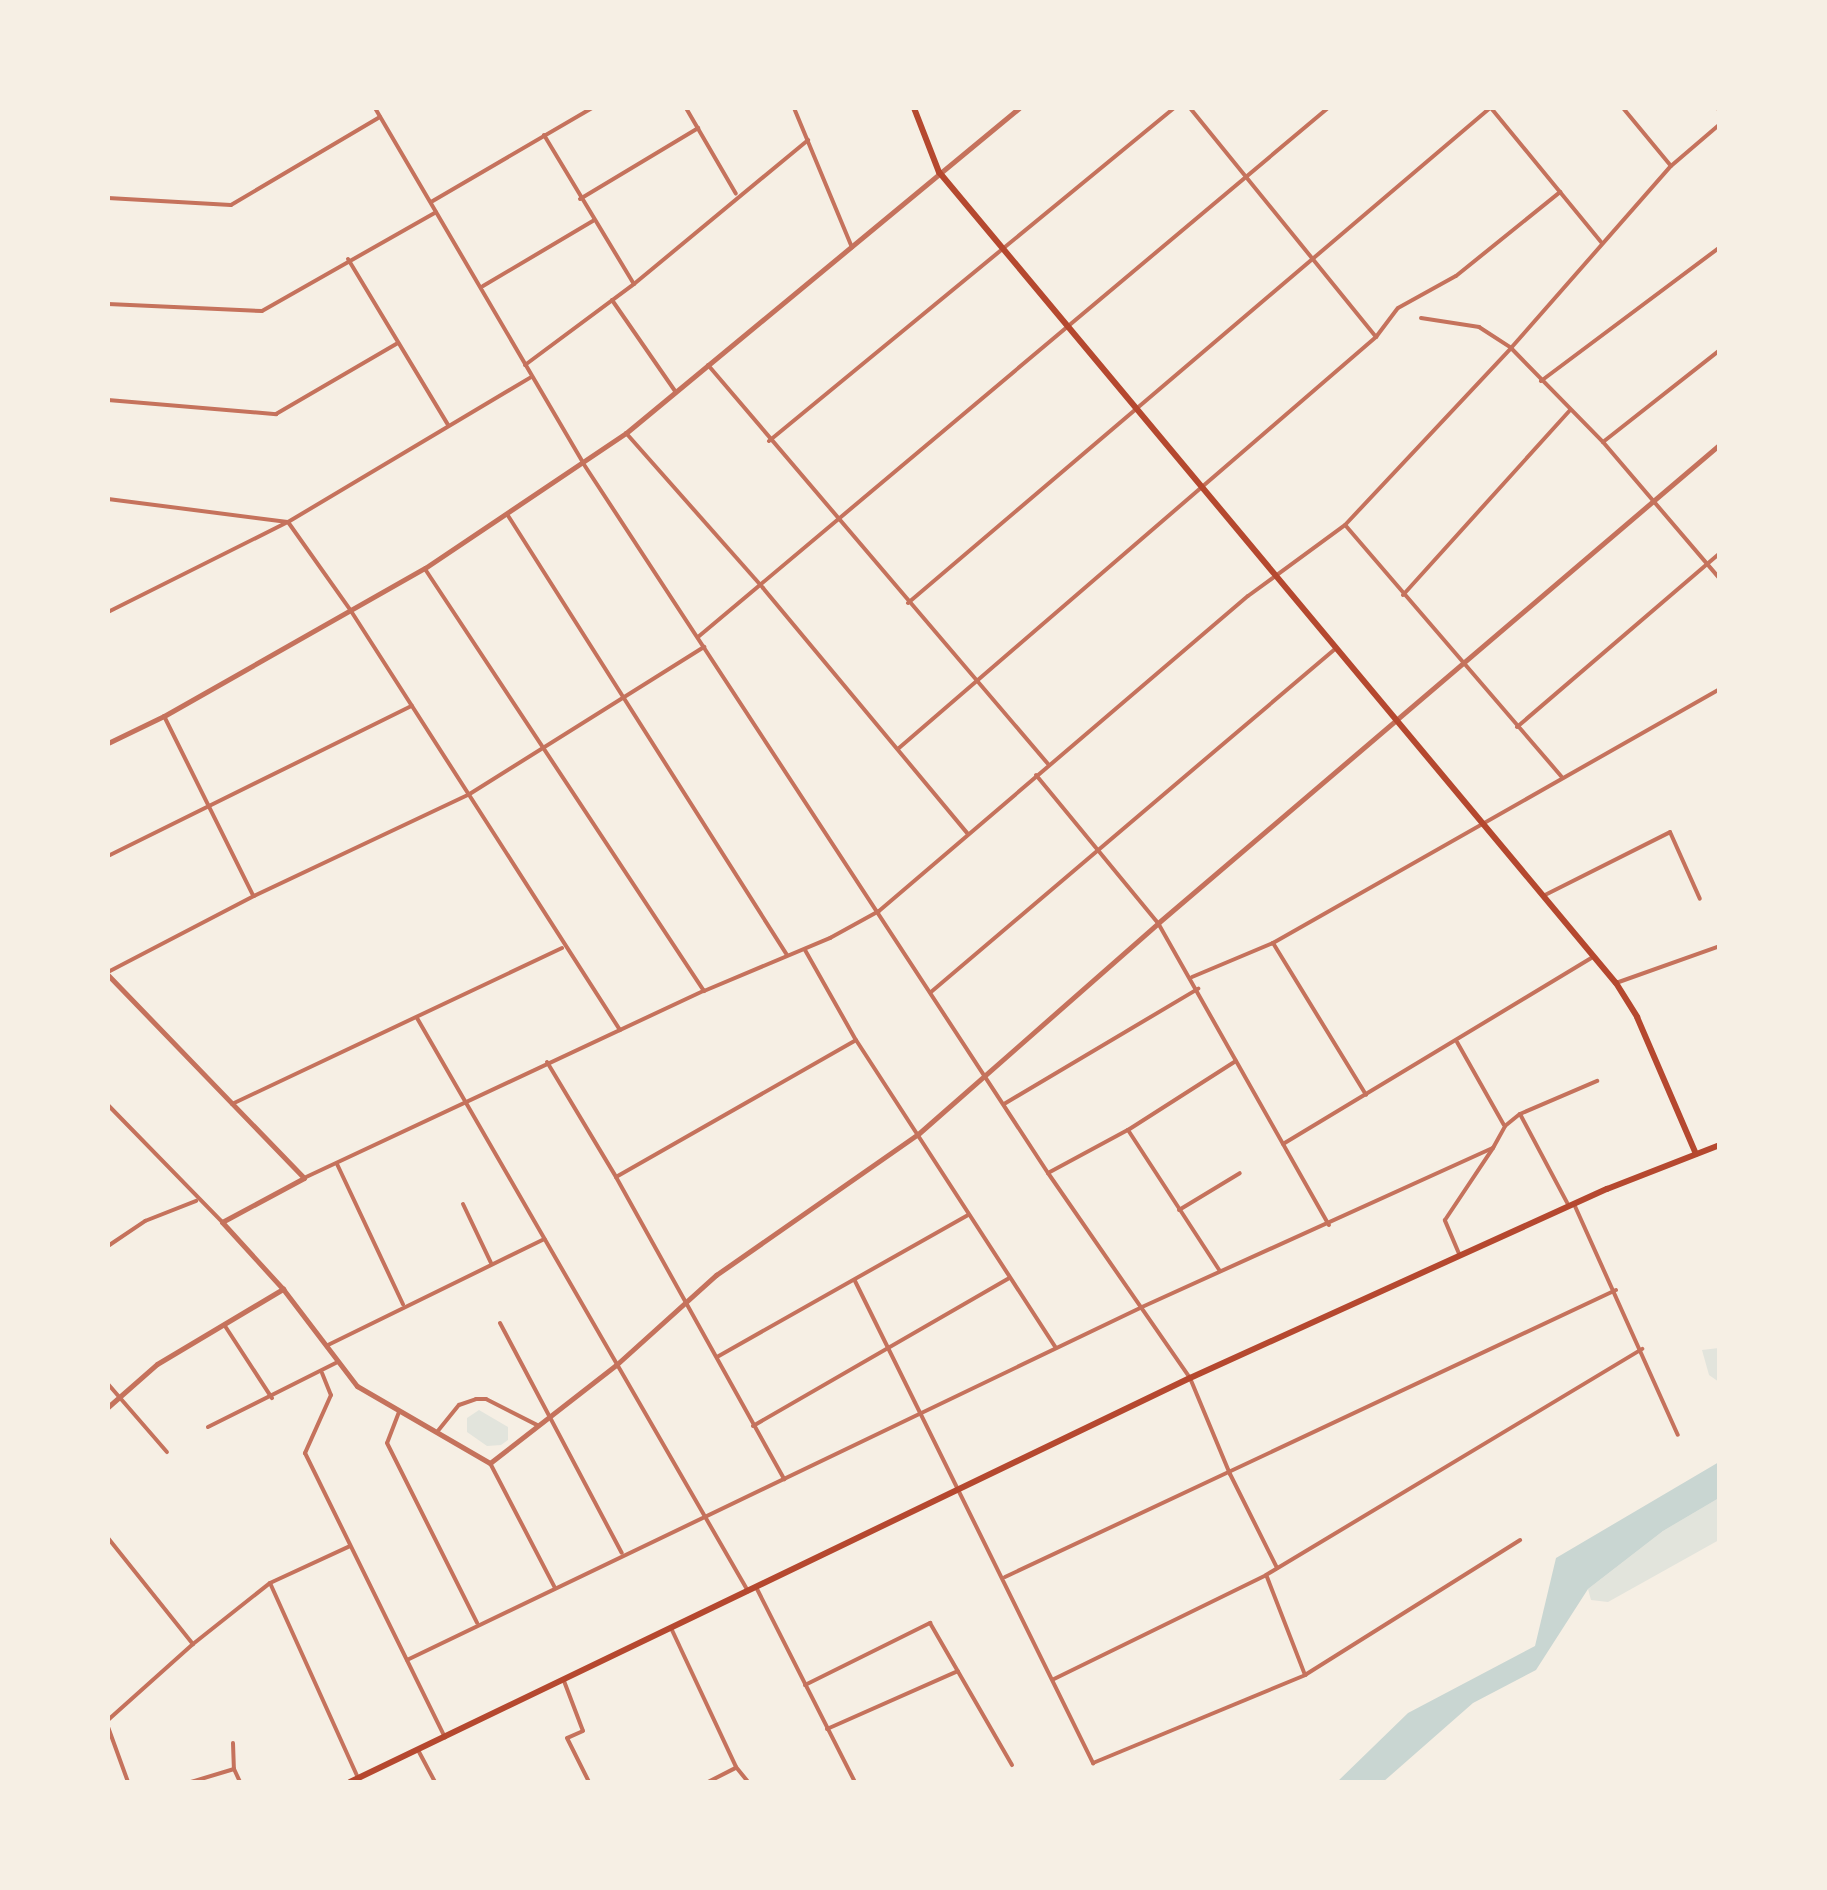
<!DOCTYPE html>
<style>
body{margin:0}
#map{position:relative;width:1827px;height:1890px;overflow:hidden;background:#f6efe4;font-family:"Roboto Serif",serif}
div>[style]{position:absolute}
.green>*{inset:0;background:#e2e4dc}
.water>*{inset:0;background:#c9d6d2}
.minor>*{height:4px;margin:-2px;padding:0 2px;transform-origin:2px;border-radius:2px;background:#c5725c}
.tertiary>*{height:5px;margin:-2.5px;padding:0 2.5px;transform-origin:2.5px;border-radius:2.5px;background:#c5725c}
.secondary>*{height:6px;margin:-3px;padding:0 3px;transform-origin:3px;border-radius:3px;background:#b5482f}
span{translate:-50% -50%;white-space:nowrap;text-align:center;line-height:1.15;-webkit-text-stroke:10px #f6efe4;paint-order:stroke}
.frame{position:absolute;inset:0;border:110px solid #f6efe4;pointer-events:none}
</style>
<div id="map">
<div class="green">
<div style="clip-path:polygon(1719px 1348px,1720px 1348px,1719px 1382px,1709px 1375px,1702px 1350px)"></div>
<div style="clip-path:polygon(479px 1410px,508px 1427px,508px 1440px,501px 1445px,487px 1446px,467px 1432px,467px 1418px)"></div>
<div style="clip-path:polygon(1719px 1498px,1719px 1540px,1608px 1602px,1591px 1600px,1588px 1589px,1663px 1531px)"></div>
</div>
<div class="water">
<div style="clip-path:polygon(1719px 1462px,1719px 1498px,1663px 1531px,1588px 1589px,1536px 1670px,1473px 1703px,1383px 1782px,1337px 1782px,1408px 1713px,1535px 1646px,1556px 1558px)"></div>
</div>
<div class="minor">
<div style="left:375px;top:108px;width:411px;rotate:59.6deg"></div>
<div style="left:583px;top:463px;width:849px;rotate:56.78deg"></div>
<div style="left:1048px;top:1173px;width:249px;rotate:55.3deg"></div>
<div style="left:1190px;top:1378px;width:104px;rotate:67.4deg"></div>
<div style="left:1230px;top:1474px;width:105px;rotate:63.4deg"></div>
<div style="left:686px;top:108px;width:99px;rotate:59.8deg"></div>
<div style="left:794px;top:108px;width:151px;rotate:67.4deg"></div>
<div style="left:1190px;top:108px;width:295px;rotate:50.9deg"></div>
<div style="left:1491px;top:108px;width:175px;rotate:50.6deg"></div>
<div style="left:1623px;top:108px;width:75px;rotate:50.4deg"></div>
<div style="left:1717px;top:108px;width:4px;rotate:34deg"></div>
<div style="left:544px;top:135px;width:174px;rotate:58.9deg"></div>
<div style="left:108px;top:198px;width:123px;rotate:3.3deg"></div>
<div style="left:231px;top:205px;width:173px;rotate:-30.6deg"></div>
<div style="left:580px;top:199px;width:138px;rotate:-31deg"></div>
<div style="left:431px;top:202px;width:186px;rotate:-30.3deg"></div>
<div style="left:348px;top:259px;width:194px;rotate:58.9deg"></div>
<div style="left:483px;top:286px;width:128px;rotate:-30.6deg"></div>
<div style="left:612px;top:300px;width:111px;rotate:55.3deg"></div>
<div style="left:108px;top:304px;width:154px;rotate:2.6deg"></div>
<div style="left:262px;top:311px;width:200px;rotate:-29.6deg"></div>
<div style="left:1421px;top:318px;width:59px;rotate:8.8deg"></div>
<div style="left:1479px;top:327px;width:38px;rotate:33deg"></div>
<div style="left:1511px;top:348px;width:132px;rotate:45.6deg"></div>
<div style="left:1603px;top:442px;width:180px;rotate:49.5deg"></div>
<div style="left:525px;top:365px;width:136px;rotate:-36.6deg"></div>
<div style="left:634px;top:284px;width:226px;rotate:-39.6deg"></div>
<div style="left:708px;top:365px;width:524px;rotate:49.56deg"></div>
<div style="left:1541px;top:381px;width:224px;rotate:-36.8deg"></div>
<div style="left:108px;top:400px;width:169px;rotate:4.8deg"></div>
<div style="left:276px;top:414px;width:141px;rotate:-30.2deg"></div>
<div style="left:626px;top:433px;width:207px;rotate:48.5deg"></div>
<div style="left:763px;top:588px;width:320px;rotate:50.2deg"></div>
<div style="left:769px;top:441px;width:524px;rotate:-39.43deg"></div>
<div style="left:1603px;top:442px;width:149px;rotate:-38.2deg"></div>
<div style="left:108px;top:499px;width:181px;rotate:7.3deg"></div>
<div style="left:288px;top:522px;width:109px;rotate:54.7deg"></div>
<div style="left:351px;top:611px;width:498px;rotate:57.3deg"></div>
<div style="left:507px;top:514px;width:522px;rotate:57.59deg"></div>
<div style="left:1346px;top:526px;width:330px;rotate:49.3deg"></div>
<div style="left:425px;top:569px;width:506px;rotate:56.53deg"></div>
<div style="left:1403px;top:595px;width:249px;rotate:-47.9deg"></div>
<div style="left:908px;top:603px;width:764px;rotate:-40.38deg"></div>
<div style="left:108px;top:612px;width:201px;rotate:-26.6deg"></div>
<div style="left:288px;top:522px;width:282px;rotate:-30.8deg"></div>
<div style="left:698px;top:637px;width:823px;rotate:-40.02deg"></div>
<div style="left:164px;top:716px;width:200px;rotate:63.6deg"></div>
<div style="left:1517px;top:727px;width:267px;rotate:-40.6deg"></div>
<div style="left:899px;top:748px;width:630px;rotate:-40.75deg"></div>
<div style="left:1376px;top:337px;width:36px;rotate:-53deg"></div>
<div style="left:1398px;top:308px;width:66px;rotate:-28.9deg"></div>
<div style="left:1456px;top:276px;width:134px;rotate:-38.9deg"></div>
<div style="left:1036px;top:775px;width:192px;rotate:50.5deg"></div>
<div style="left:1158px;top:923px;width:347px;rotate:60.5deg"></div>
<div style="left:108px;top:856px;width:339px;rotate:-26.3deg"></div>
<div style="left:1545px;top:895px;width:140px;rotate:-26.7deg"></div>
<div style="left:1670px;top:832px;width:73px;rotate:65.9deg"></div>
<div style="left:1273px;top:943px;width:178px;rotate:58.5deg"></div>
<div style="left:805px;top:950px;width:103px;rotate:60.5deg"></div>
<div style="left:856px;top:1040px;width:367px;rotate:57deg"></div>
<div style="left:108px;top:972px;width:165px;rotate:-27.5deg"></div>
<div style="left:254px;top:896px;width:237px;rotate:-25.3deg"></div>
<div style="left:468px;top:795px;width:279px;rotate:-32.1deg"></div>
<div style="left:1192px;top:977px;width:88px;rotate:-22.8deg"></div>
<div style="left:1273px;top:943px;width:514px;rotate:-29.61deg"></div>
<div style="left:1616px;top:983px;width:110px;rotate:-19.6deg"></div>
<div style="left:931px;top:992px;width:530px;rotate:-40.33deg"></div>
<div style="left:417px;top:1018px;width:662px;rotate:59.99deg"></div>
<div style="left:1457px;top:1042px;width:95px;rotate:60.5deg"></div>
<div style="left:547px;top:1062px;width:134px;rotate:59deg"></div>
<div style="left:616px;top:1177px;width:346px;rotate:60.9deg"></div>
<div style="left:232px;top:1104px;width:365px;rotate:-25.3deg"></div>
<div style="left:1004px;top:1104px;width:226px;rotate:-30.7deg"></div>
<div style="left:108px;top:1105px;width:163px;rotate:45.7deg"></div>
<div style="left:1520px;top:1114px;width:104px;rotate:62deg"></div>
<div style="left:1128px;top:1130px;width:168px;rotate:56.9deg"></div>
<div style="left:1283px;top:1144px;width:360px;rotate:-31.1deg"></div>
<div style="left:337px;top:1164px;width:155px;rotate:64.8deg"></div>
<div style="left:1048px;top:1173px;width:91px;rotate:-28.3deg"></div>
<div style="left:1128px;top:1130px;width:128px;rotate:-32.6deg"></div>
<div style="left:616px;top:1177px;width:276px;rotate:-29.7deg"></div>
<div style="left:304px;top:1178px;width:442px;rotate:-25.1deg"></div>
<div style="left:704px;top:991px;width:137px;rotate:-22.8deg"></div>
<div style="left:830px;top:938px;width:56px;rotate:-28.9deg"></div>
<div style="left:879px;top:911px;width:485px;rotate:-40.5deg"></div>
<div style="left:1248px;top:596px;width:120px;rotate:-36.2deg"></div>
<div style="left:1345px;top:525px;width:243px;rotate:-46.8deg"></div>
<div style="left:1511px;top:348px;width:242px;rotate:-48.7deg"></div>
<div style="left:1671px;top:166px;width:65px;rotate:-40.6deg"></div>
<div style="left:463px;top:1204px;width:65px;rotate:64.6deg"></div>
<div style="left:1574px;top:1204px;width:253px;rotate:65.8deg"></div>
<div style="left:1179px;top:1210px;width:71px;rotate:-31.2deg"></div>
<div style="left:108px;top:1246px;width:45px;rotate:-34deg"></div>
<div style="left:145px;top:1221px;width:55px;rotate:-21.4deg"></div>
<div style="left:1460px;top:1256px;width:39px;rotate:-113deg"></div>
<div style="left:1445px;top:1220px;width:87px;rotate:-56.3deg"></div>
<div style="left:855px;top:1281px;width:538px;rotate:63.72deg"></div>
<div style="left:1093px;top:1763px;width:230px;rotate:-22.5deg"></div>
<div style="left:1305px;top:1675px;width:254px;rotate:-32.1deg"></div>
<div style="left:500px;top:1323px;width:260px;rotate:62.1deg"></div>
<div style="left:225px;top:1326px;width:86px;rotate:56.9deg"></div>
<div style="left:328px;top:1345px;width:241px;rotate:-26.1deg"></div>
<div style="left:717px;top:1357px;width:288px;rotate:-29.5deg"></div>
<div style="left:322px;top:1373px;width:24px;rotate:68deg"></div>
<div style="left:331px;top:1395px;width:64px;rotate:114.1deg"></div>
<div style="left:305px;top:1453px;width:317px;rotate:63.8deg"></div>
<div style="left:108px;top:1384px;width:90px;rotate:49.1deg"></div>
<div style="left:399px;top:1412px;width:33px;rotate:111deg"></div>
<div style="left:387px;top:1443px;width:201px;rotate:63.4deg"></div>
<div style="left:753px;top:1426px;width:296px;rotate:-30deg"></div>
<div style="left:208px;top:1427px;width:145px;rotate:-26.6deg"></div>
<div style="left:437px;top:1432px;width:35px;rotate:-51deg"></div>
<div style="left:459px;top:1405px;width:18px;rotate:-19deg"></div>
<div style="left:476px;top:1399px;width:10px"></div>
<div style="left:486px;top:1399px;width:57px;rotate:27deg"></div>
<div style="left:490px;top:1463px;width:141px;rotate:62.5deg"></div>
<div style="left:108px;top:1538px;width:136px;rotate:51.3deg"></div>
<div style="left:1005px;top:1577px;width:675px;rotate:-25.16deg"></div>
<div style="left:1267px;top:1577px;width:105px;rotate:68.8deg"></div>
<div style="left:270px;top:1583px;width:214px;rotate:65.7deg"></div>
<div style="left:756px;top:1587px;width:219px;rotate:63.1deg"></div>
<div style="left:671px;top:1628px;width:153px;rotate:64.9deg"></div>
<div style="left:736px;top:1767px;width:19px;rotate:51deg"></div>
<div style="left:407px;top:1660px;width:815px;rotate:-25.65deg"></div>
<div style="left:1142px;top:1307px;width:385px;rotate:-24.4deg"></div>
<div style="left:1493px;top:1148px;width:25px;rotate:-61deg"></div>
<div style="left:1505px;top:1126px;width:19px;rotate:-39deg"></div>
<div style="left:1520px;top:1114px;width:84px;rotate:-23.2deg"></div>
<div style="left:1054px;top:1679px;width:236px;rotate:-26.1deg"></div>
<div style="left:1266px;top:1575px;width:439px;rotate:-31deg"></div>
<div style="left:564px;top:1681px;width:53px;rotate:69.2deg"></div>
<div style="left:583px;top:1731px;width:17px;rotate:156deg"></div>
<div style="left:567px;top:1738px;width:49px;rotate:63.4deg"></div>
<div style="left:805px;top:1685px;width:140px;rotate:-26.4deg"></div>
<div style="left:930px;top:1623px;width:164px;rotate:60deg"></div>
<div style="left:108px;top:1720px;width:114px;rotate:-41.8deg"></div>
<div style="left:193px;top:1644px;width:98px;rotate:-38.4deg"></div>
<div style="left:270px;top:1583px;width:88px;rotate:-24.8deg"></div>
<div style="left:108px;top:1727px;width:59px;rotate:70deg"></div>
<div style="left:827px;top:1729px;width:143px;rotate:-23.9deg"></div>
<div style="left:233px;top:1743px;width:26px;rotate:88deg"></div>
<div style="left:234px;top:1769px;width:14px;rotate:65deg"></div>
<div style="left:418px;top:1750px;width:36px;rotate:62deg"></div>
<div style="left:191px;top:1782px;width:45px;rotate:-16.8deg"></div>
<div style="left:708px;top:1782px;width:30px;rotate:-27deg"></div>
</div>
<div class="tertiary">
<div style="left:108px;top:743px;width:62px;rotate:-25.7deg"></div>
<div style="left:164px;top:716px;width:300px;rotate:-29.6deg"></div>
<div style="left:425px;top:568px;width:242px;rotate:-33.9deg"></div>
<div style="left:626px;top:433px;width:510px;rotate:-39.59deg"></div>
<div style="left:108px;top:975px;width:282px;rotate:46deg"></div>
<div style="left:304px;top:1178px;width:93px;rotate:151.8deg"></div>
<div style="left:222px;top:1222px;width:91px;rotate:47.7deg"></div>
<div style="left:283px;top:1289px;width:122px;rotate:52.7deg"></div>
<div style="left:357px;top:1386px;width:154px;rotate:30.1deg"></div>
<div style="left:490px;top:1463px;width:160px;rotate:-37.9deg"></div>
<div style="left:616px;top:1365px;width:135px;rotate:-42deg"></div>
<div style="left:716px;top:1275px;width:245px;rotate:-34.9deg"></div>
<div style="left:917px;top:1135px;width:321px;rotate:-41.3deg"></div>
<div style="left:1158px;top:923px;width:738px;rotate:-40.44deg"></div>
<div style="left:108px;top:1407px;width:65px;rotate:-41.3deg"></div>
<div style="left:157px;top:1364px;width:147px;rotate:-30.8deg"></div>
</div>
<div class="secondary">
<div style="left:914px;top:108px;width:69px;rotate:68.7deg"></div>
<div style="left:939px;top:172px;width:1056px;rotate:50.15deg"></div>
<div style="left:1616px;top:983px;width:40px;rotate:58deg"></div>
<div style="left:1637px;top:1017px;width:149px;rotate:66.7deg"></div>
<div style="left:350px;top:1782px;width:932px;rotate:-25.69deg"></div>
<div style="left:1190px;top:1378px;width:458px;rotate:-24.4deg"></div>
<div style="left:1607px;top:1189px;width:121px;rotate:-21.3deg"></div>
</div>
<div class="frame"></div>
</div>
